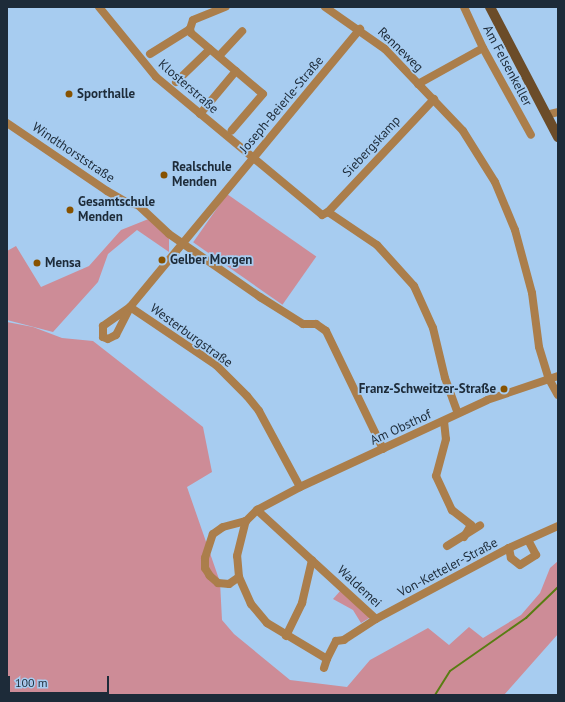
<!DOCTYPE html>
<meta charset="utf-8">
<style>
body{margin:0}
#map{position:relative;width:565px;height:702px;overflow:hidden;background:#a7ccf0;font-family:"PT Sans",sans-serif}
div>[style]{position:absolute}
.green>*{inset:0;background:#cd8c97;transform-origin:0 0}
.stream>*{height:2px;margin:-1px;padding:0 1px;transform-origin:1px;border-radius:1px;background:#587d12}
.street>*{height:8px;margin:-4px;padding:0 4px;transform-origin:4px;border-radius:4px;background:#ab7e4b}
.primary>*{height:10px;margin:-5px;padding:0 5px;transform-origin:5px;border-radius:5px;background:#6b4c29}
.dots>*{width:11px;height:11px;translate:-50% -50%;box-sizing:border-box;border:2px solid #a7ccf0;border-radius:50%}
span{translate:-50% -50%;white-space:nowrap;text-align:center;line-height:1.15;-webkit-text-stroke:3.5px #a7ccf0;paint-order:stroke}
.street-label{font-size:13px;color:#1d2b39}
.poi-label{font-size:13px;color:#1d2b39;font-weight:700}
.left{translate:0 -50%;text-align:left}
.right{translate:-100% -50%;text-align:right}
.frame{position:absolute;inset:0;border:8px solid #1d2b39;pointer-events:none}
.scale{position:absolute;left:8px;top:676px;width:101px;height:18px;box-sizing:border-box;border:2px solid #1d2b39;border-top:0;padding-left:5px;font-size:12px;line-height:14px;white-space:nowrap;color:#1d2b39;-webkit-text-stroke:3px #a7ccf0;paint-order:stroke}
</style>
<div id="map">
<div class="green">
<div style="left:227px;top:194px;width:109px;height:59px;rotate:35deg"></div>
<div style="clip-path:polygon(151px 218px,169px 234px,169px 252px,137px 230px,108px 254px,98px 282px,53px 332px,7px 320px,7px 251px,16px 246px,41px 287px,89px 266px,121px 230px)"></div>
<div style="clip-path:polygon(7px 322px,33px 327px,62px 338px,93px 341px,203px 427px,212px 472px,187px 487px,220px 582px,222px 620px,234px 634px,290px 680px,347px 687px,370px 660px,428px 628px,449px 645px,469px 627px,483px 638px,521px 615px,540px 593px,550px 568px,558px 561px,558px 634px,504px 695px,7px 695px)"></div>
<div style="clip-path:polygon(341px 590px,371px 617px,361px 623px,353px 610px,333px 599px)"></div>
</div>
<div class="stream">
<div style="left:435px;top:695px;width:28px;rotate:-58deg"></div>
<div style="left:450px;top:671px;width:93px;rotate:-34.9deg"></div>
<div style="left:526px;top:618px;width:45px;rotate:-44.1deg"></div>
</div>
<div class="street">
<div style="left:99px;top:7px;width:90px;rotate:50.8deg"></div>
<div style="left:156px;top:77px;width:216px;rotate:39.7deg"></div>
<div style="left:322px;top:215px;width:7px;rotate:-27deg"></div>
<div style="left:328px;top:212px;width:59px;rotate:34deg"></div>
<div style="left:377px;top:245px;width:55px;rotate:47.9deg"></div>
<div style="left:414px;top:286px;width:46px;rotate:65.7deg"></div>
<div style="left:433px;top:328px;width:51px;rotate:76.5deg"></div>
<div style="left:445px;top:378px;width:37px;rotate:70deg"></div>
<div style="left:325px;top:7px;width:73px;rotate:35deg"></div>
<div style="left:385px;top:49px;width:113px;rotate:46.4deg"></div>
<div style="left:463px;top:131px;width:60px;rotate:57.9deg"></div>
<div style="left:495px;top:182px;width:52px;rotate:67.4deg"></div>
<div style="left:515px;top:230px;width:65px;rotate:74.9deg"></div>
<div style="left:532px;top:293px;width:54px;rotate:82.6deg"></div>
<div style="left:539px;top:347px;width:34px;rotate:73deg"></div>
<div style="left:549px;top:379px;width:18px;rotate:61deg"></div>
<div style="left:464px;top:7px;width:45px;rotate:65.1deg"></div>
<div style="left:483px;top:48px;width:99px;rotate:61.1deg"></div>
<div style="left:190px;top:29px;width:4px;rotate:76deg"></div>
<div style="left:191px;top:33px;width:94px;rotate:40.3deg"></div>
<div style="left:263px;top:94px;width:48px;rotate:130.7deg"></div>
<div style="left:150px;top:54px;width:47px;rotate:-32deg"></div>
<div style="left:190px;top:29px;width:9px;rotate:-72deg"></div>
<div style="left:193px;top:20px;width:35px;rotate:-22deg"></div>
<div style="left:219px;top:56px;width:34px;rotate:-47deg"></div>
<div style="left:176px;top:82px;width:47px;rotate:-44.1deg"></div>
<div style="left:418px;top:84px;width:74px;rotate:-29deg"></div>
<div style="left:200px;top:114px;width:56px;rotate:-50.1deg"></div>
<div style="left:546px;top:115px;width:12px;rotate:-14deg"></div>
<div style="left:7px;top:123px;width:121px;rotate:34.2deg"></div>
<div style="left:107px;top:191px;width:22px;rotate:30deg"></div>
<div style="left:126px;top:202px;width:12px;rotate:14deg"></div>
<div style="left:138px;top:205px;width:42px;rotate:43.1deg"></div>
<div style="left:169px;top:234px;width:111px;rotate:34.7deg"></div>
<div style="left:260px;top:297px;width:51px;rotate:32.1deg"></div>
<div style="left:303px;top:324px;width:13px"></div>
<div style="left:316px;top:324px;width:12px;rotate:35deg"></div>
<div style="left:326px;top:331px;width:131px;rotate:64.2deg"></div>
<div style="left:328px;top:212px;width:155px;rotate:-46.8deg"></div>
<div style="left:130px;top:307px;width:33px;rotate:145deg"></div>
<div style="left:103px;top:326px;width:11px;rotate:90deg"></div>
<div style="left:103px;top:337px;width:5px;rotate:22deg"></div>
<div style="left:108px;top:339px;width:9px;rotate:-27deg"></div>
<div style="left:116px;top:335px;width:31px;rotate:-63deg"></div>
<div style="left:130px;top:307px;width:361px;rotate:-50.4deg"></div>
<div style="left:130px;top:307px;width:104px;rotate:34deg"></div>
<div style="left:216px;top:365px;width:44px;rotate:45deg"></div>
<div style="left:247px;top:396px;width:19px;rotate:51deg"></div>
<div style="left:259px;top:411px;width:86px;rotate:61.7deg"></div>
<div style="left:444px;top:421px;width:18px;rotate:84deg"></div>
<div style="left:446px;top:439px;width:38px;rotate:105deg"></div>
<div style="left:436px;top:476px;width:38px;rotate:65deg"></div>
<div style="left:452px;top:510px;width:24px;rotate:38deg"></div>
<div style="left:471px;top:525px;width:14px;rotate:120deg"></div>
<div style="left:257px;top:510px;width:161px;rotate:42.5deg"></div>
<div style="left:376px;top:619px;width:38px;rotate:147deg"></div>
<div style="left:344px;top:640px;width:8px;rotate:173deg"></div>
<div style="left:336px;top:641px;width:20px;rotate:117deg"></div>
<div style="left:327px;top:659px;width:70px;rotate:-149deg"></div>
<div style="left:267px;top:623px;width:25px;rotate:-130deg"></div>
<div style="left:251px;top:604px;width:30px;rotate:-114deg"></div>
<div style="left:239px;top:577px;width:21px;rotate:-95deg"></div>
<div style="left:237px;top:556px;width:36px;rotate:-76deg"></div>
<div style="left:246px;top:521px;width:16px;rotate:-45deg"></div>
<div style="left:257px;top:510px;width:49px;rotate:-28.1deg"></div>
<div style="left:300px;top:487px;width:206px;rotate:-24.9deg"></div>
<div style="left:487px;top:400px;width:75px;rotate:-18.7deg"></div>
<div style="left:447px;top:546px;width:39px;rotate:-32deg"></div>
<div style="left:509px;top:548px;width:10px;rotate:79deg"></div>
<div style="left:511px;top:558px;width:11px;rotate:38deg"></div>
<div style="left:520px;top:565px;width:19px;rotate:-32deg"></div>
<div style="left:536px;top:555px;width:17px;rotate:-118deg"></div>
<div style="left:239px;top:577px;width:12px;rotate:145deg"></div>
<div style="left:229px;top:584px;width:11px;rotate:-175deg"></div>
<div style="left:218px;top:583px;width:11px;rotate:-139deg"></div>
<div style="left:210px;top:576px;width:9px;rotate:-122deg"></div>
<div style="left:205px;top:568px;width:10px;rotate:-90deg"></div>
<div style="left:205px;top:558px;width:25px;rotate:-72deg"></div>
<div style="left:213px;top:534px;width:12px;rotate:-35deg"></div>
<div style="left:223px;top:527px;width:24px;rotate:-15deg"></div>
<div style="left:376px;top:619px;width:151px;rotate:-28.1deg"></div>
<div style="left:509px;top:548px;width:54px;rotate:-24.2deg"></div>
<div style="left:286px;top:636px;width:37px;rotate:-64deg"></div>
<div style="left:302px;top:603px;width:44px;rotate:-76.9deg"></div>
<div style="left:324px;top:668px;width:9px;rotate:-72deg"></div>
</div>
<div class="primary">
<div style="left:490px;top:7px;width:147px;rotate:62.4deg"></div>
</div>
<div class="dots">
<div style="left:69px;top:94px;background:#875200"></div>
<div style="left:164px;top:175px;background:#875200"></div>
<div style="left:70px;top:210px;background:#875200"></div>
<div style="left:162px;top:260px;background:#875200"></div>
<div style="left:37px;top:263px;background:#875200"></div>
<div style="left:504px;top:389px;background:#875200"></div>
</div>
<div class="street-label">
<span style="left:400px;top:50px;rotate:44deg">Renneweg</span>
<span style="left:507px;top:66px;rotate:62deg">Am Felsenkeller</span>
<span style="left:188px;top:87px;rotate:41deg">Klosterstraße</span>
<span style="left:282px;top:105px;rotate:-50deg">Joseph-Beierle-Straße</span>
<span style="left:372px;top:147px;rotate:-47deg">Siebergskamp</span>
<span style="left:73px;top:153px;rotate:34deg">Windthorststraße</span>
<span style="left:191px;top:336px;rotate:36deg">Westerburgstraße</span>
<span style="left:401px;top:428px;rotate:-25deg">Am Obsthof</span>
<span style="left:448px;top:568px;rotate:-28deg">Von-Ketteler-Straße</span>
<span style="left:359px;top:587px;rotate:43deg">Waldemei</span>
</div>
<div class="poi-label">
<span class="left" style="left:77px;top:94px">Sporthalle</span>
<span class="left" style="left:172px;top:175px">Realschule<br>Menden</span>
<span class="left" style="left:78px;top:210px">Gesamtschule<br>Menden</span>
<span class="left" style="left:170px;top:260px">Gelber Morgen</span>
<span class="left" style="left:45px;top:263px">Mensa</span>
<span class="right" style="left:496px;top:389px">Franz-Schweitzer-Straße</span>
</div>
<div class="frame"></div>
<div class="scale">100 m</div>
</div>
